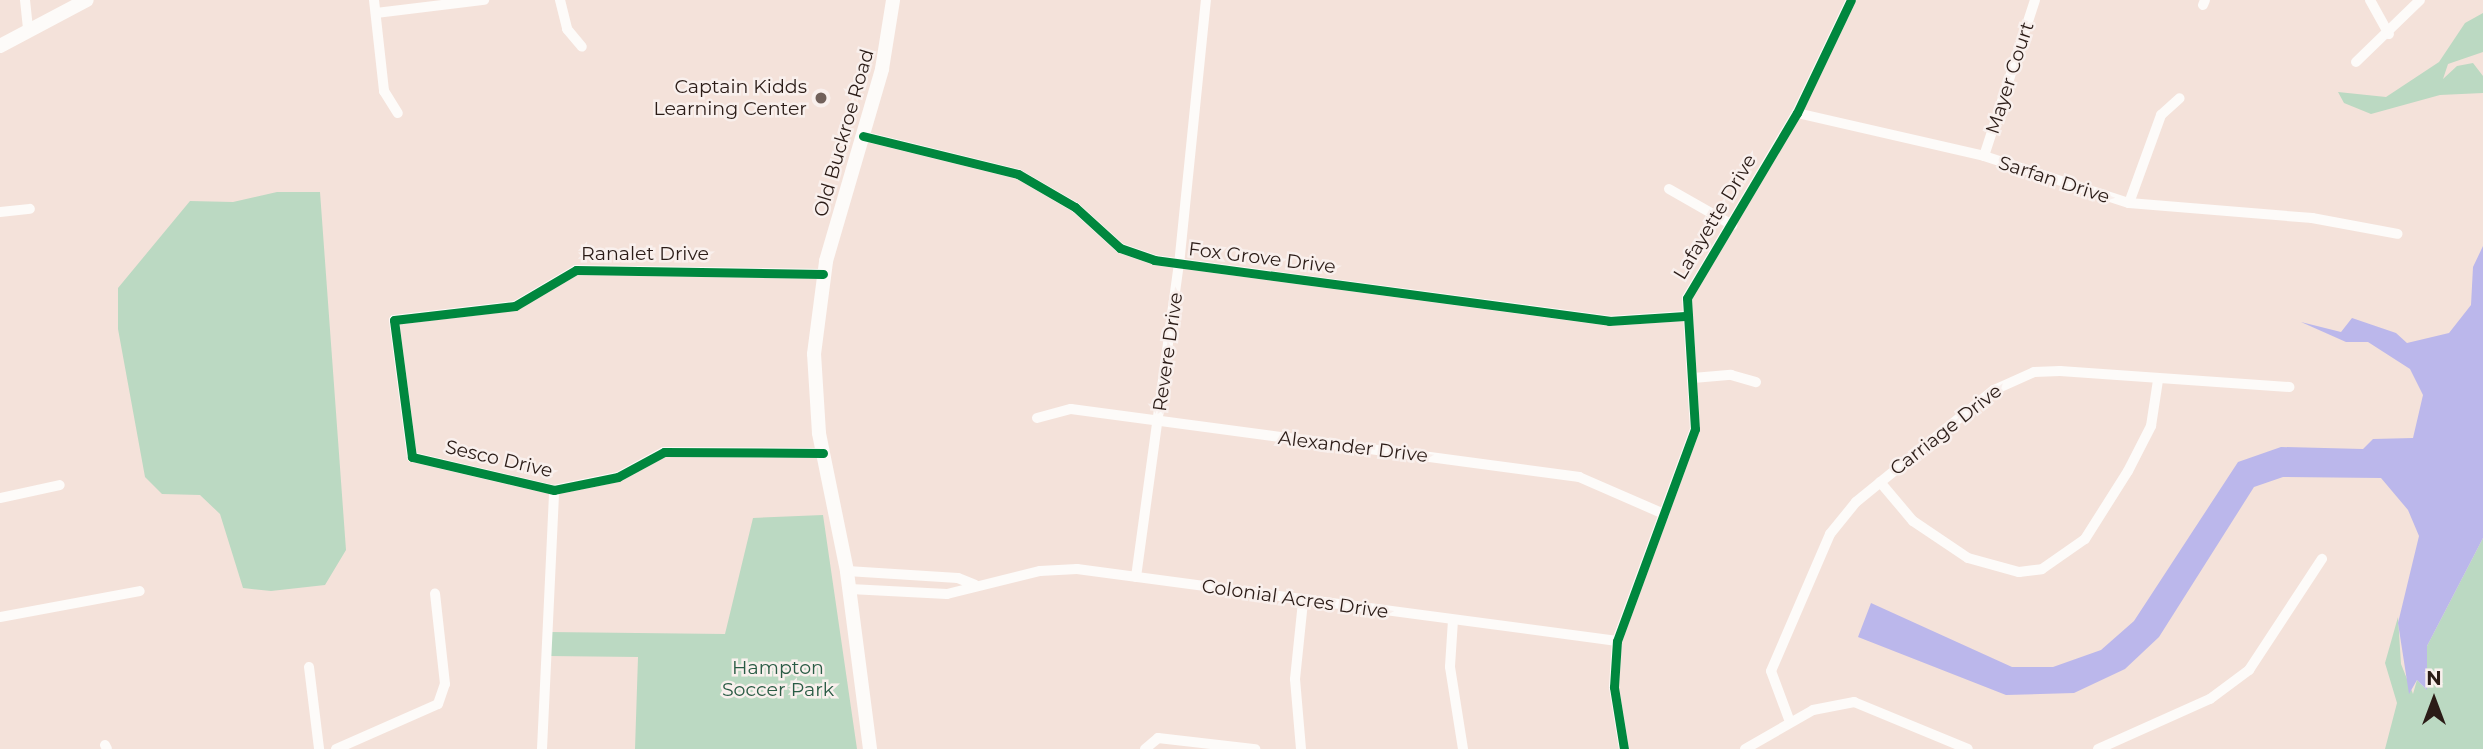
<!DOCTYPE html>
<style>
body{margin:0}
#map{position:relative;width:2483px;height:749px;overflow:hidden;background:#f4e2da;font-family:Montserrat,sans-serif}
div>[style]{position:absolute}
.green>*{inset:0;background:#bbd9c2}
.water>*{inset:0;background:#bbb7eb}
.street>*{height:10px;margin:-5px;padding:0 5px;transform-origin:5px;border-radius:5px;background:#fdfbf9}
.secondary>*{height:14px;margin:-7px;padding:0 7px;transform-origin:7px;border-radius:7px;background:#fdfbf9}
.cycleway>*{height:9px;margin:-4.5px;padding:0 4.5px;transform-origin:4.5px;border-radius:4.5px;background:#00873e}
.dots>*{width:19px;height:19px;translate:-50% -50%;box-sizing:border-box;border:4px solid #f9f0ed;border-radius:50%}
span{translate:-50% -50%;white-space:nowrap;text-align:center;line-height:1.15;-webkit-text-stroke:5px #f9f0ed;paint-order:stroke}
.street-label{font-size:19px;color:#2b1c17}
.poi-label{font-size:19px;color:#2b1c17}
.right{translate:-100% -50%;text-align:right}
.park-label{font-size:19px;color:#2a5c45}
.north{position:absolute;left:2399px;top:665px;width:70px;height:70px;-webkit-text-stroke:5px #f9f0ed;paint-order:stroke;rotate:0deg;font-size:19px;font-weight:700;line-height:28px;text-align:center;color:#2b1c17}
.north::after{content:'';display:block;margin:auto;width:24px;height:32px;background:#2b1c17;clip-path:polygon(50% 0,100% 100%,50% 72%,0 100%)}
</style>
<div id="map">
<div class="green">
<div style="clip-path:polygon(2483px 13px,2483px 52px,2448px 64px,2443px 79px,2457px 66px,2473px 63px,2483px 76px,2483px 93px,2440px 95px,2371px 114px,2344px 103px,2338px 92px,2386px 97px,2439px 62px,2465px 23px)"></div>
<div style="clip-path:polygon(277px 192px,320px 192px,346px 550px,325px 585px,271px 591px,243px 588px,220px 514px,200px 495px,162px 494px,145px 477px,118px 329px,118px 288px,190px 201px,233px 202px)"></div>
<div style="clip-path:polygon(823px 515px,857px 749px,635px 749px,638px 657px,548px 656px,549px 632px,725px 634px,753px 518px)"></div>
<div style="clip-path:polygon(2483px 538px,2483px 749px,2385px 749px,2397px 703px,2385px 663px,2398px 617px,2401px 664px,2413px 694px,2417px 680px,2426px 689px,2427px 646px)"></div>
</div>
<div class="water">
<div style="clip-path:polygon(2483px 246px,2483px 538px,2427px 646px,2427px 690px,2417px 680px,2409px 694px,2398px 623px,2419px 536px,2408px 510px,2381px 478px,2283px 477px,2254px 487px,2159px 637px,2125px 669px,2074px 693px,2006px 695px,1858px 637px,1871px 603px,2012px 667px,2053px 667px,2101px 650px,2134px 621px,2238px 462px,2281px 447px,2363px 449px,2373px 439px,2413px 438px,2423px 395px,2410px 369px,2368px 342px,2346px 342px,2301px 322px,2341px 332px,2352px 318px,2396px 333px,2407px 343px,2449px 333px,2471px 305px,2473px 267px)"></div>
</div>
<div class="street">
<div style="left:25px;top:0;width:31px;rotate:84deg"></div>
<div style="left:374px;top:0;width:92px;rotate:83.7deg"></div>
<div style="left:384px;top:91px;width:26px;rotate:58deg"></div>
<div style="left:560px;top:0;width:30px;rotate:76deg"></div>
<div style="left:567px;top:29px;width:23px;rotate:50deg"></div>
<div style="left:2370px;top:0;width:39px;rotate:61deg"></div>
<div style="left:2203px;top:5px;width:5px;rotate:-68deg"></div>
<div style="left:376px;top:13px;width:109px;rotate:-6.9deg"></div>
<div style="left:2356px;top:62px;width:89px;rotate:-44.1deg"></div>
<div style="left:1797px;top:113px;width:192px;rotate:12.9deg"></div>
<div style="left:1984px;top:156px;width:152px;rotate:18deg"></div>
<div style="left:2129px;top:203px;width:184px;rotate:4.7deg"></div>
<div style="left:2312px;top:218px;width:87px;rotate:10.5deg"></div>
<div style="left:863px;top:136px;width:160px;rotate:13.8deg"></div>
<div style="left:1018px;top:174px;width:66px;rotate:30.1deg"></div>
<div style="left:1075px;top:207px;width:61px;rotate:42.3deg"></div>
<div style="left:1120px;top:248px;width:36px;rotate:19deg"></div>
<div style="left:1154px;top:260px;width:459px;rotate:7.6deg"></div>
<div style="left:1609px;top:321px;width:76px;rotate:-3.8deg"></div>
<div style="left:1984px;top:156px;width:164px;rotate:-71.9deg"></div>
<div style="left:1669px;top:189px;width:73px;rotate:29.7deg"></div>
<div style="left:2129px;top:203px;width:94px;rotate:-70deg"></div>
<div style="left:2161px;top:115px;width:25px;rotate:-42deg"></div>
<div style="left:0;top:212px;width:30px;rotate:-6deg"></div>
<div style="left:1693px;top:378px;width:38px;rotate:-5deg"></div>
<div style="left:1731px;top:375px;width:26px;rotate:16deg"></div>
<div style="left:1037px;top:418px;width:35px;rotate:-15deg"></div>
<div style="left:1071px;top:409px;width:513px;rotate:7.62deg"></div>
<div style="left:1579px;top:477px;width:93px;rotate:23.5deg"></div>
<div style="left:823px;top:453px;width:159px;rotate:-179.6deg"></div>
<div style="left:664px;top:452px;width:52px;rotate:151.5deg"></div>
<div style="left:618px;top:477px;width:65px;rotate:168.5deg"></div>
<div style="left:554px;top:490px;width:146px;rotate:-166.9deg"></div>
<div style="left:412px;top:457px;width:138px;rotate:-97.5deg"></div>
<div style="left:394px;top:320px;width:122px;rotate:-6.6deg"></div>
<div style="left:515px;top:306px;width:71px;rotate:-30.5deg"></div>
<div style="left:576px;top:270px;width:247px;rotate:0.9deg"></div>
<div style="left:1880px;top:482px;width:51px;rotate:49.8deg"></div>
<div style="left:1913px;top:521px;width:66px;rotate:33.9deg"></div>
<div style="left:1968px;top:558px;width:53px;rotate:15.4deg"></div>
<div style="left:2019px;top:572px;width:23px;rotate:-7deg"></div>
<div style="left:2042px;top:569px;width:52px;rotate:-34.9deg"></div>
<div style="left:2085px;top:539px;width:80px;rotate:-57.7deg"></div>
<div style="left:2128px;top:471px;width:51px;rotate:-62.9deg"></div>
<div style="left:2151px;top:426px;width:47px;rotate:-81.3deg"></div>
<div style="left:0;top:498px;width:61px;rotate:-12.2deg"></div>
<div style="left:847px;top:571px;width:111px;rotate:3.6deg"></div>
<div style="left:958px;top:578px;width:18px;rotate:22deg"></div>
<div style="left:1136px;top:577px;width:315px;rotate:-82.2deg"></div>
<div style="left:1179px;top:265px;width:266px;rotate:-84.2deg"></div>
<div style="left:850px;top:589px;width:97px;rotate:3deg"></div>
<div style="left:947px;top:594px;width:96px;rotate:-13.9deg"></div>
<div style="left:1040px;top:571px;width:37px;rotate:-3deg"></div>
<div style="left:1077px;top:569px;width:545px;rotate:7.59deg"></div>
<div style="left:0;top:617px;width:142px;rotate:-10.5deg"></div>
<div style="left:1453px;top:620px;width:47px;rotate:93.7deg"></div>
<div style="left:1450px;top:667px;width:83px;rotate:81deg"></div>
<div style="left:309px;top:667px;width:83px;rotate:83deg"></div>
<div style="left:1790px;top:722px;width:54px;rotate:-110.4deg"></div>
<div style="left:1771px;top:671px;width:149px;rotate:-66.7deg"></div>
<div style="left:1830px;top:534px;width:41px;rotate:-50.9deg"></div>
<div style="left:1856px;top:502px;width:178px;rotate:-39.1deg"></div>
<div style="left:1994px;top:390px;width:44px;rotate:-24.2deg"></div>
<div style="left:2034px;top:372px;width:26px;rotate:-2deg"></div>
<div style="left:2060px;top:371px;width:230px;rotate:4deg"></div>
<div style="left:105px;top:745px;width:4px;rotate:63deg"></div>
<div style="left:336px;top:749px;width:111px;rotate:-23.8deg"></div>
<div style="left:438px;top:704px;width:21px;rotate:-71deg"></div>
<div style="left:445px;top:684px;width:91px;rotate:-96.3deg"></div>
<div style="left:542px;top:749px;width:259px;rotate:-87.3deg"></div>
<div style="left:1145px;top:749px;width:17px;rotate:-40deg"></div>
<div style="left:1158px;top:738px;width:98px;rotate:6.5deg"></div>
<div style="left:1301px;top:749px;width:70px;rotate:-94.9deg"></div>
<div style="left:1295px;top:679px;width:78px;rotate:-84.1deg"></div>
<div style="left:1624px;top:749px;width:63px;rotate:-99.2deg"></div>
<div style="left:1614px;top:687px;width:46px;rotate:-86.3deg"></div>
<div style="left:1617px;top:641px;width:226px;rotate:-69.8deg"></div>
<div style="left:1695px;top:429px;width:131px;rotate:-93.5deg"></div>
<div style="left:1687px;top:298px;width:215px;rotate:-59.3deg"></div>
<div style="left:1797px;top:113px;width:125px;rotate:-64.5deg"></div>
<div style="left:1745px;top:749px;width:78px;rotate:-29.8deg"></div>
<div style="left:1813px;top:710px;width:42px;rotate:-11deg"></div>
<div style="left:1854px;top:702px;width:123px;rotate:22.4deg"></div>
<div style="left:2098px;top:749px;width:123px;rotate:-24.1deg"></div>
<div style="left:2210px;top:699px;width:49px;rotate:-36.6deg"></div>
<div style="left:2249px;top:670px;width:133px;rotate:-56.7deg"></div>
</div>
<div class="secondary">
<div style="left:0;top:46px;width:98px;rotate:-27.9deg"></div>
<div style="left:870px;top:749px;width:179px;rotate:-97.4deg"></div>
<div style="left:847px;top:571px;width:141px;rotate:-101.5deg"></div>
<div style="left:819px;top:433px;width:79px;rotate:-93.6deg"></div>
<div style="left:814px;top:354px;width:94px;rotate:-82.6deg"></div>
<div style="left:826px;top:261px;width:200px;rotate:-73.7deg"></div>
<div style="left:882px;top:69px;width:70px;rotate:-80.9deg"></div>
</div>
<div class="cycleway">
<div style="left:863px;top:136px;width:160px;rotate:13.8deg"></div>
<div style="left:1018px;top:174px;width:66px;rotate:30.1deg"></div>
<div style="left:1075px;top:207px;width:61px;rotate:42.3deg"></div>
<div style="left:1120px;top:248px;width:36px;rotate:19deg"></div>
<div style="left:1154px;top:260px;width:459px;rotate:7.6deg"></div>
<div style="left:1609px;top:321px;width:76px;rotate:-3.8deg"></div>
<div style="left:823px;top:453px;width:159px;rotate:-179.6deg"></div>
<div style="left:664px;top:452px;width:52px;rotate:151.5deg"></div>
<div style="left:618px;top:477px;width:65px;rotate:168.5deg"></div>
<div style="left:554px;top:490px;width:146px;rotate:-166.9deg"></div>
<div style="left:412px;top:457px;width:138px;rotate:-97.5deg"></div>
<div style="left:394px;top:320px;width:122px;rotate:-6.6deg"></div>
<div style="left:515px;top:306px;width:71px;rotate:-30.5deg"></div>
<div style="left:576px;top:270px;width:247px;rotate:0.9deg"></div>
<div style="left:1624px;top:749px;width:63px;rotate:-99.2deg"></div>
<div style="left:1614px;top:687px;width:46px;rotate:-86.3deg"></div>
<div style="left:1617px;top:641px;width:226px;rotate:-69.8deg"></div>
<div style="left:1695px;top:429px;width:131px;rotate:-93.5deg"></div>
<div style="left:1687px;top:298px;width:215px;rotate:-59.3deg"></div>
<div style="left:1797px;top:113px;width:125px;rotate:-64.5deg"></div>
</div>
<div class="dots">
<div style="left:821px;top:98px;background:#71615b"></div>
</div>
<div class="street-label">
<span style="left:2010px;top:78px;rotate:-72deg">Mayer Court</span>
<span style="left:844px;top:133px;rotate:-74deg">Old Buckroe Road</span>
<span style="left:2054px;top:180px;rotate:18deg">Sarfan Drive</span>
<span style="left:1715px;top:217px;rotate:-59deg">Lafayette Drive</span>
<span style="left:645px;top:254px">Ranalet Drive</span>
<span style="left:1262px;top:258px;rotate:7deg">Fox Grove Drive</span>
<span style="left:1168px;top:352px;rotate:-82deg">Revere Drive</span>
<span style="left:1946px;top:430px;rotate:-38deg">Carriage Drive</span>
<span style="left:1353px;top:447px;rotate:7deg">Alexander Drive</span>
<span style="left:499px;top:459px;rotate:13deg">Sesco Drive</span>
<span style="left:1295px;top:599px;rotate:8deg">Colonial Acres Drive</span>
</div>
<div class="poi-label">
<span class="right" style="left:807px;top:98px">Captain Kidds<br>Learning Center</span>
</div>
<div class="park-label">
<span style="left:778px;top:679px">Hampton<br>Soccer Park</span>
</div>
<div class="north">N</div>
</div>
